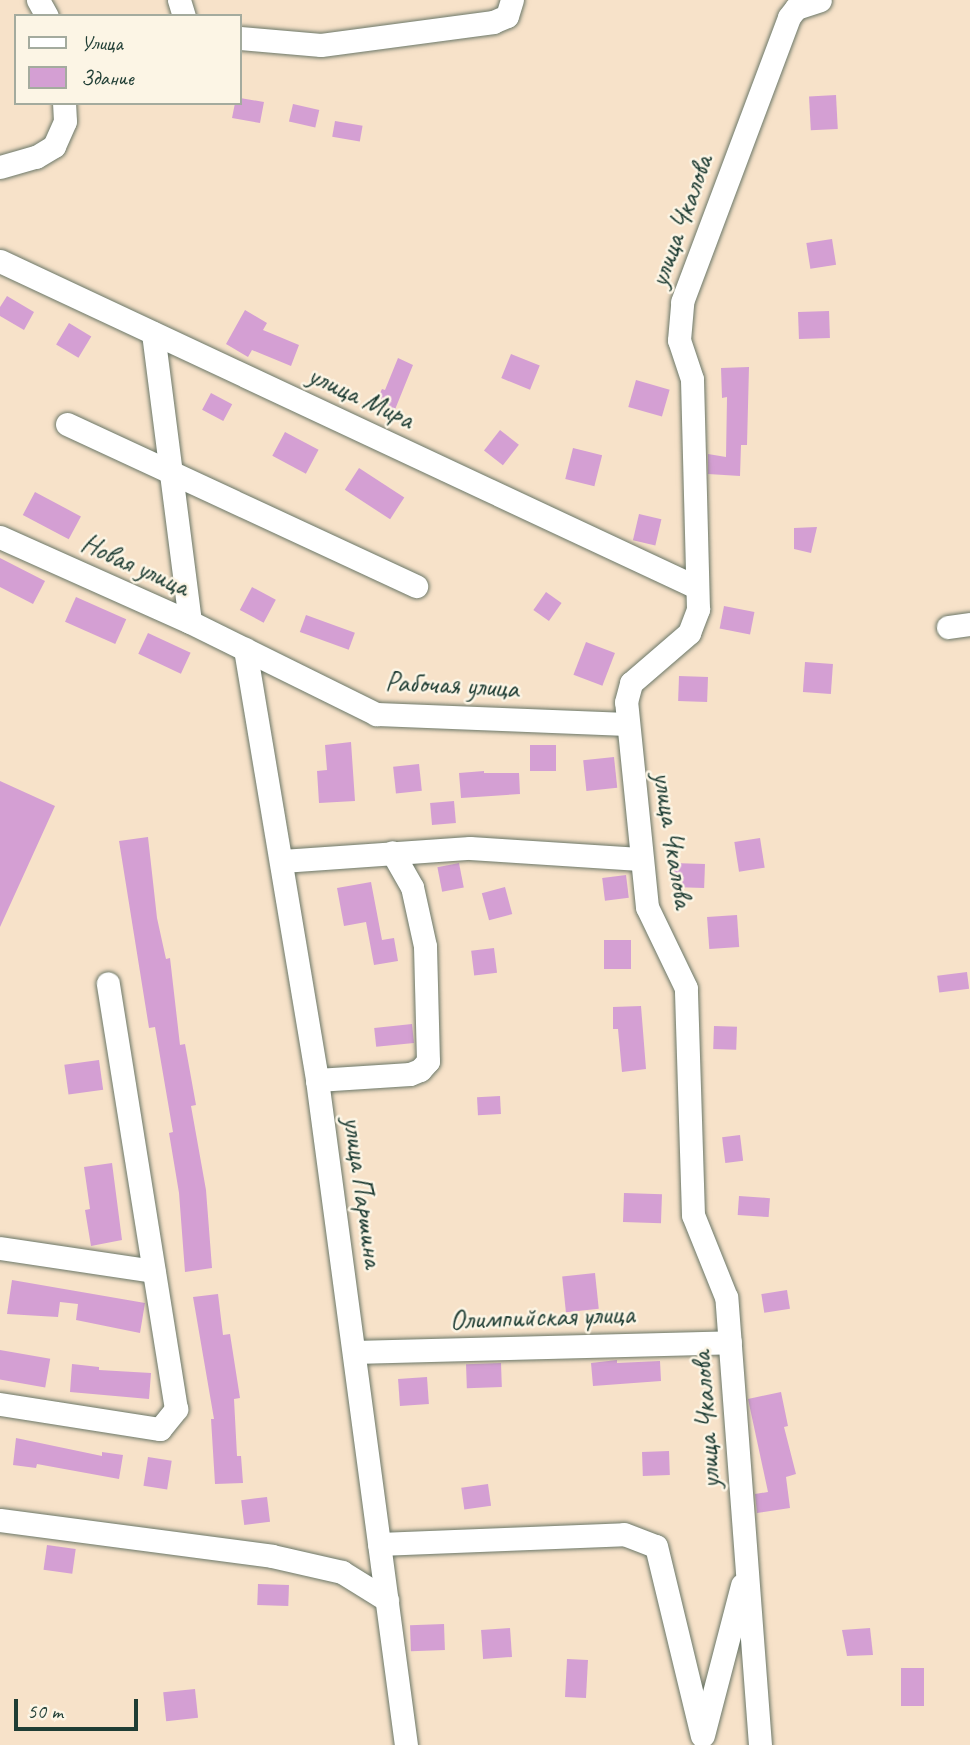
<!DOCTYPE html>
<meta charset="utf-8">
<style>
body{margin:0}
#map{position:relative;width:970px;height:1745px;overflow:hidden;background:#f7e2c9;font-family:Caveat,sans-serif}
div>[style]{position:absolute}
.building>*{inset:0;background:#d49fd3;transform-origin:0 0}
.roads{filter:drop-shadow(0 0 2px #6b7768) drop-shadow(0 0 2px #6b7768)}
.minor>*{height:23px;margin:-11.5px;padding:0 11.5px;transform-origin:11.5px;border-radius:11.5px;background:#fff}
span{translate:-50% -50%;white-space:nowrap;text-align:center;line-height:1.15;-webkit-text-stroke:5px #fcf5e5;paint-order:stroke}
.street-label{font-size:28px;color:#1f3d34}
.legend{position:absolute;left:14px;top:14px;width:228px;height:91px;box-sizing:border-box;background:#fcf5e5;border:2px solid #a4ab9e;margin:0;padding:9px 12px;list-style:none;font-size:21px;color:#1f3d34}
.legend li{display:flex;align-items:center;gap:14px;height:35px}
.legend b{width:35px;border:2px solid #a4ab9e}
.scale{position:absolute;left:14px;top:1699px;width:124px;height:32px;box-sizing:border-box;border:4px solid #1f3d34;border-top:0;padding-left:9px;font-size:21px;line-height:24px;white-space:nowrap;color:#1f3d34;-webkit-text-stroke:5px #fcf5e5;paint-order:stroke}
</style>
<div id="map">
<div class="building">
<div style="left:836px;top:95px;width:34px;height:27px;rotate:87deg"></div>
<div style="clip-path:polygon(240px 98px,264px 102px,260px 123px,232px 118px,235px 103px,240px 103px)"></div>
<div style="left:293px;top:104px;width:27px;height:18px;rotate:13deg"></div>
<div style="left:335px;top:121px;width:28px;height:16px;rotate:10deg"></div>
<div style="left:832px;top:239px;width:26px;height:26px;rotate:81deg"></div>
<div style="clip-path:polygon(7px 296px,34px 312px,24px 330px,0 316px,0 307px)"></div>
<div style="clip-path:polygon(245px 310px,267px 323px,263px 330px,299px 345px,291px 366px,252px 350px,248px 357px,226px 344px)"></div>
<div style="left:829px;top:311px;width:27px;height:31px;rotate:88deg"></div>
<div style="left:69px;top:323px;width:26px;height:25px;rotate:31deg"></div>
<div style="left:511px;top:354px;width:31px;height:26px;rotate:22deg"></div>
<div style="clip-path:polygon(398px 358px,413px 365px,392px 417px,373px 407px,382px 389px,385px 390px)"></div>
<div style="clip-path:polygon(749px 367px,747px 445px,741px 445px,740px 476px,708px 474px,708px 454px,726px 457px,727px 397px,722px 398px,721px 368px)"></div>
<div style="left:636px;top:380px;width:35px;height:28px;rotate:16deg"></div>
<div style="left:211px;top:393px;width:24px;height:19px;rotate:28deg"></div>
<div style="left:500px;top:430px;width:24px;height:26px;rotate:38deg"></div>
<div style="left:285px;top:432px;width:38px;height:27px;rotate:28deg"></div>
<div style="left:573px;top:448px;width:30px;height:32px;rotate:14deg"></div>
<div style="left:359px;top:468px;width:54px;height:26px;rotate:33deg"></div>
<div style="left:35px;top:492px;width:52px;height:26px;rotate:28deg"></div>
<div style="left:639px;top:514px;width:23px;height:27px;rotate:13deg"></div>
<div style="clip-path:polygon(817px 527px,811px 553px,794px 549px,794px 528px)"></div>
<div style="clip-path:polygon(0 558px,45px 581px,33px 604px,0 587px)"></div>
<div style="left:252px;top:587px;width:27px;height:26px;rotate:28deg"></div>
<div style="left:546px;top:592px;width:19px;height:22px;rotate:35deg"></div>
<div style="left:76px;top:597px;width:55px;height:27px;rotate:24deg"></div>
<div style="left:724px;top:606px;width:31px;height:23px;rotate:11deg"></div>
<div style="left:306px;top:615px;width:52px;height:18px;rotate:20deg"></div>
<div style="left:148px;top:633px;width:47px;height:23px;rotate:25deg"></div>
<div style="left:586px;top:642px;width:31px;height:35px;rotate:21deg"></div>
<div style="left:805px;top:662px;width:28px;height:30px;rotate:4deg"></div>
<div style="left:679px;top:676px;width:29px;height:25px;rotate:2deg"></div>
<div style="clip-path:polygon(351px 742px,355px 801px,319px 803px,317px 771px,327px 770px,325px 745px)"></div>
<div style="left:530px;top:745px;width:26px;height:26px"></div>
<div style="left:614px;top:757px;width:31px;height:31px;rotate:84deg"></div>
<div style="left:419px;top:764px;width:27px;height:26px;rotate:84deg"></div>
<div style="clip-path:polygon(484px 771px,484px 773px,519px 773px,520px 794px,461px 798px,459px 773px)"></div>
<div style="clip-path:polygon(0 781px,55px 806px,0 927px)"></div>
<div style="left:454px;top:801px;width:22px;height:24px;rotate:85deg"></div>
<div style="clip-path:polygon(148px 837px,157px 918px,166px 959px,170px 958px,180px 1045px,185px 1044px,196px 1105px,191px 1106px,206px 1190px,212px 1268px,185px 1272px,179px 1193px,169px 1133px,173px 1132px,155px 1027px,149px 1028px,119px 841px)"></div>
<div style="left:760px;top:838px;width:30px;height:26px;rotate:81deg"></div>
<div style="left:459px;top:863px;width:25px;height:22px;rotate:79deg"></div>
<div style="left:673px;top:863px;width:32px;height:24px;rotate:2deg"></div>
<div style="left:626px;top:875px;width:23px;height:24px;rotate:83deg"></div>
<div style="clip-path:polygon(371px 882px,382px 940px,394px 938px,398px 961px,374px 965px,366px 922px,344px 926px,337px 888px)"></div>
<div style="left:505px;top:887px;width:28px;height:24px;rotate:75deg"></div>
<div style="left:737px;top:915px;width:32px;height:30px;rotate:86deg"></div>
<div style="left:604px;top:940px;width:27px;height:29px"></div>
<div style="left:494px;top:948px;width:25px;height:23px;rotate:83deg"></div>
<div style="left:967px;top:972px;width:17px;height:30px;rotate:83deg"></div>
<div style="clip-path:polygon(641px 1006px,646px 1069px,622px 1072px,618px 1029px,613px 1029px,613px 1007px)"></div>
<div style="left:412px;top:1024px;width:19px;height:38px;rotate:84deg"></div>
<div style="left:714px;top:1026px;width:23px;height:23px;rotate:2deg"></div>
<div style="left:99px;top:1060px;width:30px;height:35px;rotate:82deg"></div>
<div style="left:500px;top:1096px;width:18px;height:23px;rotate:87deg"></div>
<div style="left:740px;top:1135px;width:26px;height:18px;rotate:83deg"></div>
<div style="clip-path:polygon(112px 1163px,122px 1240px,91px 1246px,85px 1210px,90px 1209px,84px 1167px)"></div>
<div style="left:624px;top:1193px;width:38px;height:29px;rotate:2deg"></div>
<div style="left:739px;top:1196px;width:31px;height:19px;rotate:4deg"></div>
<div style="left:595px;top:1273px;width:36px;height:33px;rotate:84deg"></div>
<div style="clip-path:polygon(12px 1280px,145px 1303px,140px 1333px,76px 1320px,78px 1304px,60px 1302px,58px 1317px,7px 1314px)"></div>
<div style="left:787px;top:1290px;width:19px;height:26px;rotate:81deg"></div>
<div style="clip-path:polygon(218px 1294px,223px 1335px,230px 1334px,240px 1398px,234px 1399px,237px 1456px,241px 1456px,243px 1483px,215px 1484px,211px 1419px,214px 1419px,193px 1297px)"></div>
<div style="left:0;top:1350px;width:51px;height:29px;rotate:10deg"></div>
<div style="clip-path:polygon(617px 1360px,617px 1363px,660px 1361px,661px 1381px,593px 1386px,591px 1363px)"></div>
<div style="left:501px;top:1363px;width:24px;height:35px;rotate:88deg"></div>
<div style="clip-path:polygon(72px 1364px,99px 1367px,99px 1370px,151px 1373px,149px 1399px,70px 1392px)"></div>
<div style="left:427px;top:1377px;width:27px;height:29px;rotate:86deg"></div>
<div style="clip-path:polygon(781px 1392px,788px 1426px,784px 1427px,796px 1474px,786px 1477px,790px 1508px,757px 1513px,755px 1494px,768px 1492px,748px 1399px)"></div>
<div style="clip-path:polygon(16px 1438px,102px 1456px,102px 1452px,123px 1455px,119px 1479px,37px 1464px,36px 1468px,13px 1465px)"></div>
<div style="left:669px;top:1451px;width:24px;height:27px;rotate:88deg"></div>
<div style="left:148px;top:1457px;width:24px;height:29px;rotate:9deg"></div>
<div style="left:488px;top:1484px;width:22px;height:27px;rotate:82deg"></div>
<div style="left:267px;top:1497px;width:25px;height:26px;rotate:83deg"></div>
<div style="left:47px;top:1545px;width:29px;height:25px;rotate:8deg"></div>
<div style="left:258px;top:1584px;width:31px;height:21px;rotate:2deg"></div>
<div style="left:444px;top:1624px;width:26px;height:34px;rotate:88deg"></div>
<div style="left:510px;top:1628px;width:29px;height:29px;rotate:86deg"></div>
<div style="clip-path:polygon(870px 1628px,873px 1655px,847px 1656px,842px 1630px)"></div>
<div style="left:567px;top:1659px;width:21px;height:38px;rotate:3deg"></div>
<div style="left:901px;top:1668px;width:23px;height:38px"></div>
<div style="left:195px;top:1689px;width:29px;height:32px;rotate:84deg"></div>
</div>
<div class="roads">
<div class="minor">
<div style="left:38px;top:0;width:18px;rotate:61deg"></div>
<div style="left:179px;top:0;width:17px;rotate:73deg"></div>
<div style="left:240px;top:38px;width:81px;rotate:4.9deg"></div>
<div style="left:321px;top:45px;width:174px;rotate:-7.6deg"></div>
<div style="left:493px;top:22px;width:15px;rotate:-23deg"></div>
<div style="left:507px;top:16px;width:17px;rotate:-73deg"></div>
<div style="left:0;top:167px;width:37px;rotate:-16deg"></div>
<div style="left:36px;top:157px;width:21px;rotate:-31deg"></div>
<div style="left:54px;top:146px;width:27px;rotate:-66deg"></div>
<div style="left:65px;top:121px;width:18px;rotate:-93deg"></div>
<div style="left:0;top:261px;width:769px;rotate:25.1deg"></div>
<div style="left:153px;top:333px;width:291px;rotate:82.7deg"></div>
<div style="left:67px;top:424px;width:385px;rotate:24.9deg"></div>
<div style="left:0;top:537px;width:208px;rotate:24.1deg"></div>
<div style="left:190px;top:622px;width:208px;rotate:26.3deg"></div>
<div style="left:376px;top:714px;width:252px;rotate:2.3deg"></div>
<div style="left:948px;top:627px;width:22px;rotate:-8deg"></div>
<div style="left:245px;top:649px;width:437px;rotate:80.5deg"></div>
<div style="left:317px;top:1080px;width:671px;rotate:82.38deg"></div>
<div style="left:282px;top:861px;width:188px;rotate:-4deg"></div>
<div style="left:470px;top:848px;width:170px;rotate:3.7deg"></div>
<div style="left:317px;top:1080px;width:93px;rotate:-3.7deg"></div>
<div style="left:410px;top:1074px;width:11px;rotate:-22deg"></div>
<div style="left:420px;top:1070px;width:12px;rotate:-48deg"></div>
<div style="left:428px;top:1061px;width:115px;rotate:-91.5deg"></div>
<div style="left:425px;top:946px;width:60px;rotate:-102.4deg"></div>
<div style="left:412px;top:887px;width:40px;rotate:-119.7deg"></div>
<div style="left:0;top:1248px;width:155px;rotate:8.5deg"></div>
<div style="left:355px;top:1352px;width:375px;rotate:-1.5deg"></div>
<div style="left:0;top:1404px;width:162px;rotate:8.9deg"></div>
<div style="left:160px;top:1429px;width:26px;rotate:-51deg"></div>
<div style="left:176px;top:1409px;width:431px;rotate:-99.1deg"></div>
<div style="left:0;top:1520px;width:274px;rotate:7.5deg"></div>
<div style="left:272px;top:1556px;width:72px;rotate:12.9deg"></div>
<div style="left:342px;top:1572px;width:53px;rotate:31.9deg"></div>
<div style="left:379px;top:1544px;width:245px;rotate:-2.3deg"></div>
<div style="left:624px;top:1534px;width:34px;rotate:21deg"></div>
<div style="left:656px;top:1546px;width:195px;rotate:76.4deg"></div>
<div style="left:703px;top:1735px;width:155px;rotate:-75.4deg"></div>
<div style="left:760px;top:1745px;width:449px;rotate:-94.3deg"></div>
<div style="left:726px;top:1297px;width:88px;rotate:-111.9deg"></div>
<div style="left:693px;top:1215px;width:227px;rotate:-91.8deg"></div>
<div style="left:686px;top:988px;width:90px;rotate:-115.7deg"></div>
<div style="left:647px;top:907px;width:206px;rotate:-95.8deg"></div>
<div style="left:626px;top:702px;width:20px;rotate:-75deg"></div>
<div style="left:631px;top:683px;width:77px;rotate:-40.8deg"></div>
<div style="left:689px;top:633px;width:26px;rotate:-69deg"></div>
<div style="left:698px;top:609px;width:230px;rotate:-91.5deg"></div>
<div style="left:692px;top:379px;width:41px;rotate:-108.4deg"></div>
<div style="left:679px;top:340px;width:38px;rotate:-85deg"></div>
<div style="left:682px;top:302px;width:304px;rotate:-69.4deg"></div>
<div style="left:789px;top:17px;width:11px;rotate:-52deg"></div>
<div style="left:796px;top:8px;width:25px;rotate:-18deg"></div>
</div>
</div>
<div class="street-label">
<span style="left:681px;top:221px;rotate:-70deg">улица Чкалова</span>
<span style="left:361px;top:397px;rotate:25deg">улица Мира</span>
<span style="left:135px;top:565px;rotate:24deg">Новая улица</span>
<span style="left:452px;top:685px;rotate:3deg">Рабочая улица</span>
<span style="left:673px;top:840px;rotate:81deg">улица Чкалова</span>
<span style="left:363px;top:1192px;rotate:82deg">улица Паршина</span>
<span style="left:542px;top:1317px;rotate:-2deg">Олимпийская улица</span>
<span style="left:706px;top:1420px;rotate:-94deg">улица Чкалова</span>
</div>
<ul class="legend">
<li><b style="height:9px;background:#fff"></b>Улица</li>
<li><b style="height:19px;background:#d49fd3"></b>Здание</li>
</ul>
<div class="scale">50 m</div>
</div>
